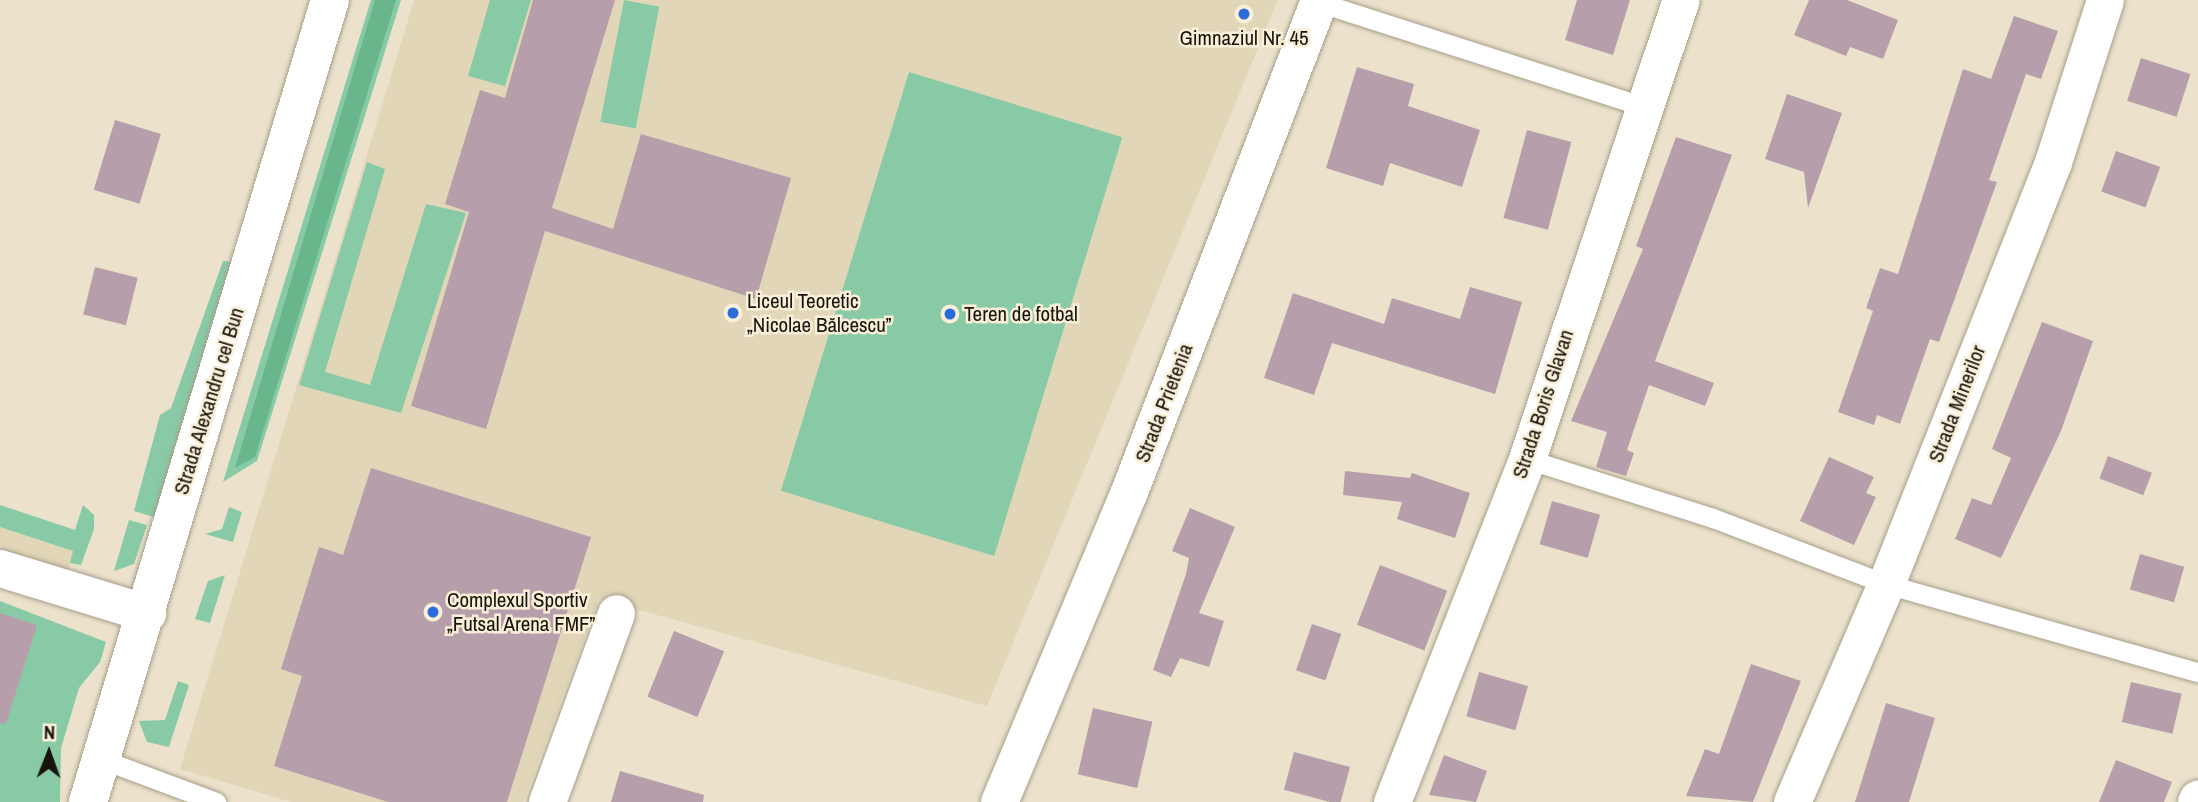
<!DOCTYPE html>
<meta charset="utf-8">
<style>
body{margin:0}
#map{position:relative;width:2198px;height:802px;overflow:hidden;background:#ece2cc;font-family:"Archivo Narrow",sans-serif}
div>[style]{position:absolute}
.built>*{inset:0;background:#e2d6b8;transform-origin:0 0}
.green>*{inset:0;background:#88caa5;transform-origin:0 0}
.forest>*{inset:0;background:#69b58c}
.building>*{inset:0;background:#b69fab;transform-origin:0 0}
.roads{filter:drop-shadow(0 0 2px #a89f8a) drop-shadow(0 0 2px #a89f8a)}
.service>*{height:19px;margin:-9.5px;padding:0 9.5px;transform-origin:9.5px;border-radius:9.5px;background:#fff}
.minor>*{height:37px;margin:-18.5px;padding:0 18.5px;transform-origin:18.5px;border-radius:18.5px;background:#fff}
.tertiary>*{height:38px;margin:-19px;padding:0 19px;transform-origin:19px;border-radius:19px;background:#fff}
.dots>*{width:19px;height:19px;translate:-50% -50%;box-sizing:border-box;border:4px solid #f9efd9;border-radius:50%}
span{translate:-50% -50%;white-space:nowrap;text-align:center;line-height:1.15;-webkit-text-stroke:5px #f9efd9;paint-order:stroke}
.poi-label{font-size:21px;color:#17140c}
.left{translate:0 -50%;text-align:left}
.street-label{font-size:21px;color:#17140c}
.north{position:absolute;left:14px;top:718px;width:70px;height:70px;-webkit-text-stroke:5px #f9efd9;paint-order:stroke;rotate:1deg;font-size:19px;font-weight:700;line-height:28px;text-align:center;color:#17140c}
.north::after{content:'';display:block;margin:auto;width:24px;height:32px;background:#17140c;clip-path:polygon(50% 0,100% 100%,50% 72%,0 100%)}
</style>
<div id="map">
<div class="built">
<div style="clip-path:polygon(414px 0,1278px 0,987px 706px,599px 599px,523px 802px,291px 802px,180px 769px)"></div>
<div style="left:0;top:527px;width:78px;height:24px;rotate:18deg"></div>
</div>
<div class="green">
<div style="clip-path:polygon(371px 0,401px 0,257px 461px,223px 482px)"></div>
<div style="clip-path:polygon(490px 0,531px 0,505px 86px,468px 76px)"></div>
<div style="left:624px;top:0;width:36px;height:124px;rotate:11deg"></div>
<div style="left:909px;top:72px;width:223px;height:438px;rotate:17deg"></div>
<div style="clip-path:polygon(367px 162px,385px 169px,325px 372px,370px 385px,426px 204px,466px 213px,401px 413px,299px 385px)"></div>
<div style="clip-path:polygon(223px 261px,238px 262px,160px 519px,134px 511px,160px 415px,171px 408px)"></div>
<div style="clip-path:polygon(0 505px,75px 530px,83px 505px,94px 515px,94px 529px,81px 565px,70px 563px,73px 551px,0 527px)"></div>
<div style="clip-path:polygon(229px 507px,242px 512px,233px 542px,205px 534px,222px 529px)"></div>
<div style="clip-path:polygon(129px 520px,147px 525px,134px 564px,114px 571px)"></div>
<div style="clip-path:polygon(225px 575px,210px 623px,195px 619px,208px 581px)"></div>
<div style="clip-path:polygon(0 601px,106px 642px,100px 662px,79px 688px,61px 748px,60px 802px,0 802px)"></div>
<div style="clip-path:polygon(178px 681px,189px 685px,169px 747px,147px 742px,139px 721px,165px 720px)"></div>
</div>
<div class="forest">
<div style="clip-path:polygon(375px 0,396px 0,255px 457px,235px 468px)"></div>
</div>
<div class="building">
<div style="clip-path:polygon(533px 0,615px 0,552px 208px,613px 229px,641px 134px,791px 178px,756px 299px,545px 231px,486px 429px,411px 406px,469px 212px,445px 204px,480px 90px,505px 98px)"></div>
<div style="clip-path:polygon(1577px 0,1630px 0,1613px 55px,1565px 40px)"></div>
<div style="clip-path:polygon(1809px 0,1847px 0,1898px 20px,1883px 59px,1850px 47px,1846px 56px,1794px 35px)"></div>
<div style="clip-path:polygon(2014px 16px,2058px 31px,2041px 79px,2026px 74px,1989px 180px,1997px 182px,1939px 342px,1930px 339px,1900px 424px,1877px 415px,1874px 425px,1838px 412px,1873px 311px,1866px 308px,1880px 268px,1898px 274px,1963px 69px,1991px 79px)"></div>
<div style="left:2141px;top:58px;width:52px;height:45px;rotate:18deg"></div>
<div style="clip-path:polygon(1357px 67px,1414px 84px,1408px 106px,1480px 130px,1462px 187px,1390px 163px,1383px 186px,1326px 168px)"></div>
<div style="clip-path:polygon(1787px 94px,1842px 113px,1808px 208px,1804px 172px,1765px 159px)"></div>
<div style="left:115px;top:120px;width:48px;height:73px;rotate:17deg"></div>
<div style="left:1527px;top:130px;width:46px;height:91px;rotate:15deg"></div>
<div style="clip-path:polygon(1676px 137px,1732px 155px,1655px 361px,1714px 383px,1705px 406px,1649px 385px,1627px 450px,1634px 453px,1626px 476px,1596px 467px,1607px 432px,1571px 421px,1643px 249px,1636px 246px)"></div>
<div style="left:2116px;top:151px;width:47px;height:43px;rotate:20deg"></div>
<div style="left:95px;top:267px;width:44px;height:49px;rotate:14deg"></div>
<div style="clip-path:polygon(1470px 287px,1522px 302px,1495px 394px,1332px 343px,1314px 395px,1264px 378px,1293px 293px,1384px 324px,1392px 298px,1460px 319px)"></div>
<div style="clip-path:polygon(2042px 322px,2093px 341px,2061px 431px,2001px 558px,1955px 539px,1972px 498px,1991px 505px,2011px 458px,1992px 449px)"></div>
<div style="left:2108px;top:456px;width:47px;height:24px;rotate:21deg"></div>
<div style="clip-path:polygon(1829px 457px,1874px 477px,1866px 493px,1876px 497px,1854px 545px,1800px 521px)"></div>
<div style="clip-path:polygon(371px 468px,591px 537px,507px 802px,388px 802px,274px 766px,302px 676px,281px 669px,319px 547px,343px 555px)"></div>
<div style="clip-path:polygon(1345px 471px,1410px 478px,1412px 473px,1470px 493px,1455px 538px,1397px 519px,1402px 502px,1343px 495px)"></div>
<div style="left:1552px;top:501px;width:50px;height:45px;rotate:16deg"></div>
<div style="clip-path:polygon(1190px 508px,1235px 527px,1199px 613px,1224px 621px,1209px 667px,1180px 658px,1171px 677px,1153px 670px,1186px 574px,1189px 558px,1172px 551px)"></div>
<div style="left:2140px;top:554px;width:46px;height:37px;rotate:16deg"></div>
<div style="left:1380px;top:565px;width:72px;height:64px;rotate:21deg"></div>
<div style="clip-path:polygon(0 613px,37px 625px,6px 724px,0 723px)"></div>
<div style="left:1312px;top:624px;width:31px;height:49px;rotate:19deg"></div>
<div style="left:674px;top:631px;width:54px;height:71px;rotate:22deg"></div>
<div style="clip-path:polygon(1751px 664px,1801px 681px,1753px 802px,1686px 796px,1705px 749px,1719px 754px)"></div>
<div style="left:1479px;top:672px;width:51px;height:46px;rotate:16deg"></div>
<div style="left:2131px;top:682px;width:52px;height:41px;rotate:13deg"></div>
<div style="clip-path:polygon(1886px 703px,1935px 718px,1909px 802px,1855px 802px)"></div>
<div style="left:1093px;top:708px;width:61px;height:68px;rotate:13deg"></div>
<div style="left:1294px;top:752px;width:58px;height:39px;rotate:15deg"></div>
<div style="clip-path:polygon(1444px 755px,1487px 771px,1476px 802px,1429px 795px)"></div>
<div style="clip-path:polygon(2116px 760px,2172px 782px,2164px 802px,2099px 802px)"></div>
<div style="clip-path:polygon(620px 771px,704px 795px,703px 802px,611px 802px)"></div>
</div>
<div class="roads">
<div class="service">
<div style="left:1318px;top:2px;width:339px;rotate:17.8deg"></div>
<div style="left:1527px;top:459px;width:195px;rotate:17.6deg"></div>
<div style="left:1713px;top:518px;width:185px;rotate:20.9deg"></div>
<div style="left:1886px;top:584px;width:324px;rotate:15.8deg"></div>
<div style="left:101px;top:759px;width:123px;rotate:20.5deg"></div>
</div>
<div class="minor">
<div style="left:0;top:568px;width:154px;rotate:17deg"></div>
<div style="left:547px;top:802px;width:201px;rotate:-69.9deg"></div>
<div style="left:999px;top:802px;width:334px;rotate:-67.3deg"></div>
<div style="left:1128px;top:494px;width:530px;rotate:-68.86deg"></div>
<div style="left:1392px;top:802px;width:369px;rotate:-68.5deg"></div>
<div style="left:1527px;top:459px;width:484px;rotate:-71.5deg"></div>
<div style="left:1792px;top:802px;width:237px;rotate:-66.7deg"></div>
<div style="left:1886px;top:584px;width:454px;rotate:-68.4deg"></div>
<div style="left:2053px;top:162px;width:170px;rotate:-72.2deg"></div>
<div style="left:2196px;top:802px;width:4px;rotate:-63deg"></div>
</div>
<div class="tertiary">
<div style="left:88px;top:802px;width:838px;rotate:-73.21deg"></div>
</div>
</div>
<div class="dots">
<div style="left:1244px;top:14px;background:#2a6dda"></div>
<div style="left:733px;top:313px;background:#2a6dda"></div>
<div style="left:950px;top:314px;background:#2a6dda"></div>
<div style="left:433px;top:612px;background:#2a6dda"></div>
</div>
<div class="poi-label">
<span style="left:1244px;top:38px">Gimnaziul Nr. 45</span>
<span class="left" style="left:747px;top:313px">Liceul Teoretic<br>„Nicolae Bălcescu”</span>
<span class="left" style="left:964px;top:314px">Teren de fotbal</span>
<span class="left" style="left:447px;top:612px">Complexul Sportiv<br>„Futsal Arena FMF”</span>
</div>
<div class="street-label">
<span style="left:209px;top:401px;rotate:-73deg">Strada Alexandru cel Bun</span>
<span style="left:1164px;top:403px;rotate:-69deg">Strada Prietenia</span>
<span style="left:1543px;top:404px;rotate:-72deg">Strada Boris Glavan</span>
<span style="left:1957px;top:404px;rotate:-69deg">Strada Minerilor</span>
</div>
<div class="north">N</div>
</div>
